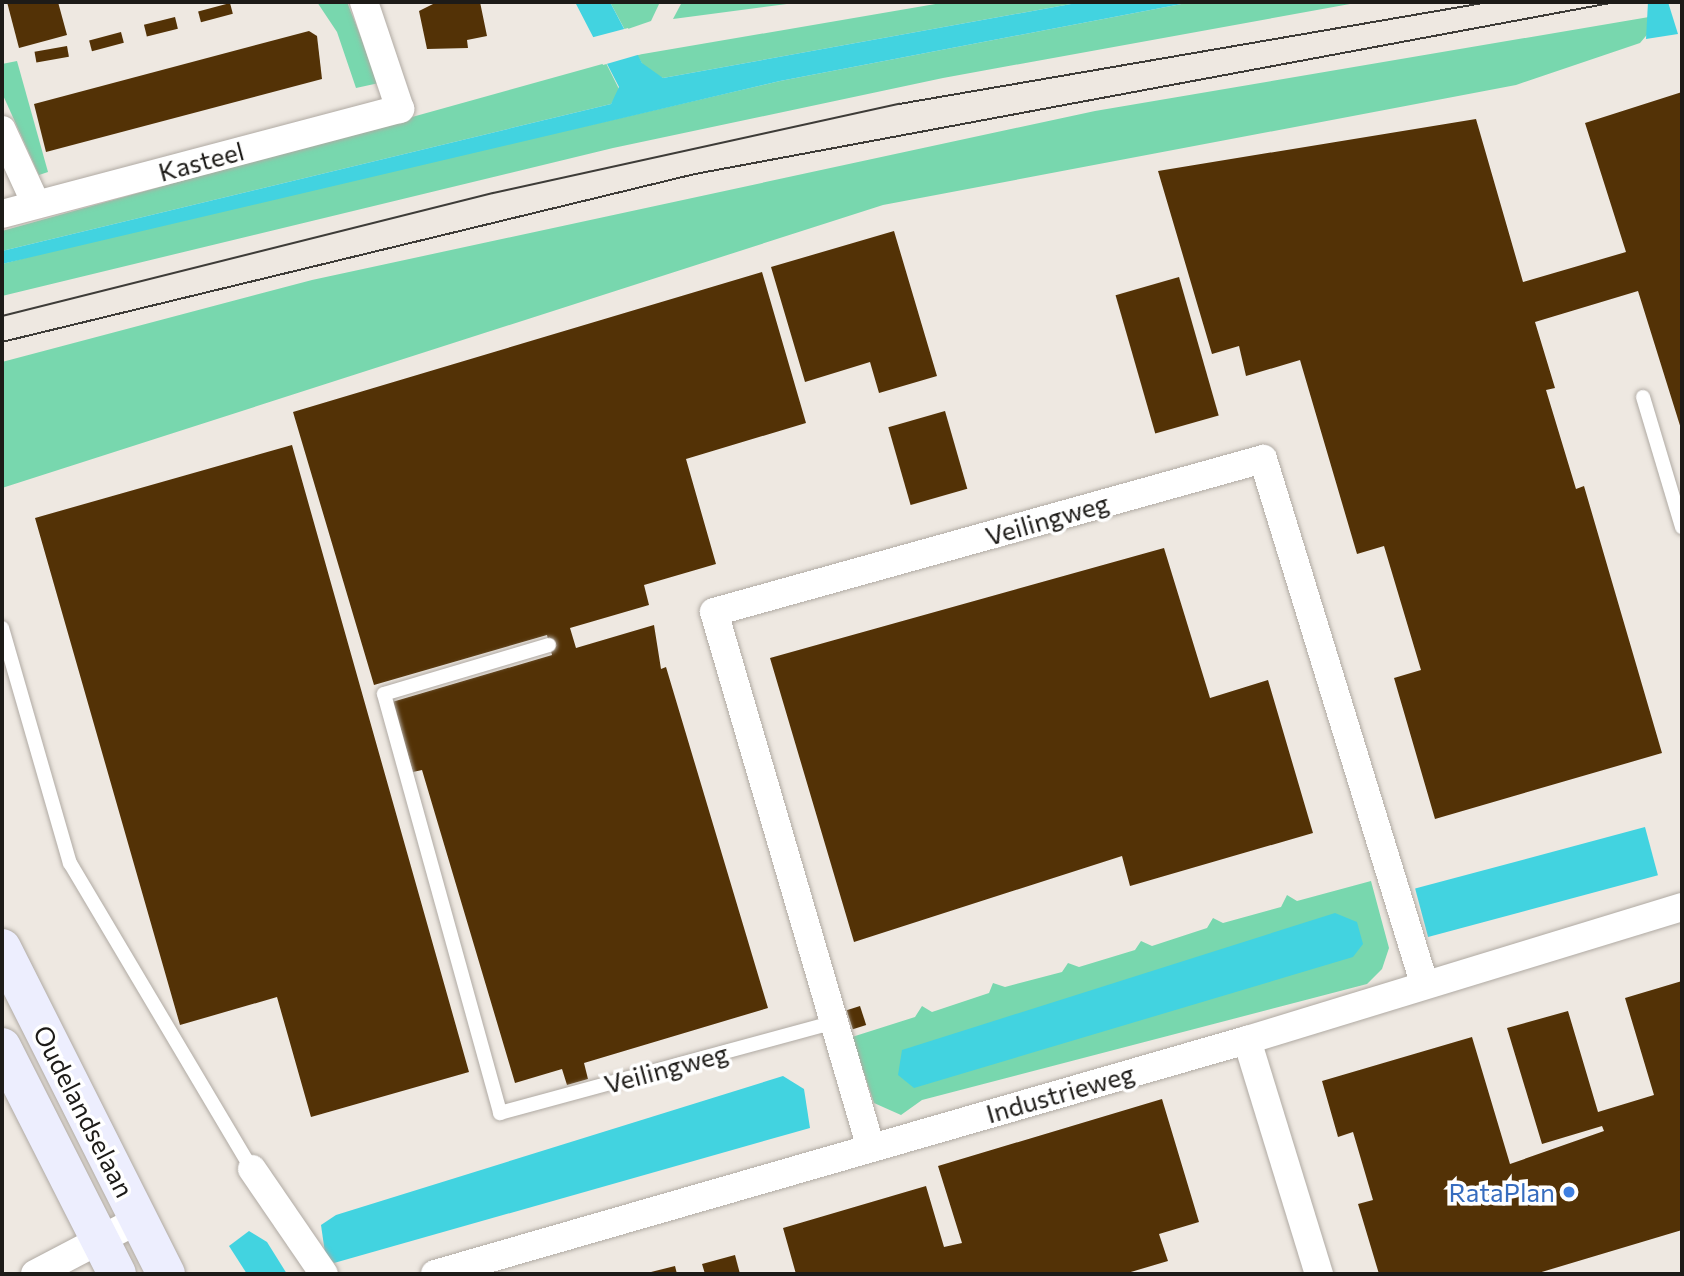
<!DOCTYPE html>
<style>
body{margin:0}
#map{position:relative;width:1684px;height:1276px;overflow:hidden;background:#eee8e1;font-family:Commissioner,sans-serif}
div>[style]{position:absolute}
.green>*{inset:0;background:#78d7ae}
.water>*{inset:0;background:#42d3e0;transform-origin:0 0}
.pier>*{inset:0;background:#eee8e1}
.building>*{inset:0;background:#533206;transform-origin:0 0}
.roads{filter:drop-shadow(0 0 2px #b0aaa3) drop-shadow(0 0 2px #b0aaa3)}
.lane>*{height:14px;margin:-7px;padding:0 7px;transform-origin:7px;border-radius:7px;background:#fff}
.street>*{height:28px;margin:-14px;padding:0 14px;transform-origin:14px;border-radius:14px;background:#fff}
.secondary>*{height:38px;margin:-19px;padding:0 19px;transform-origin:19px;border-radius:19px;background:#edeefe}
.tram>*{height:2px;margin:-1px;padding:0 1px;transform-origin:1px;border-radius:1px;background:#3e3c38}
.dots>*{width:19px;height:19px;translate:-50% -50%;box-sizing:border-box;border:4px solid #fff;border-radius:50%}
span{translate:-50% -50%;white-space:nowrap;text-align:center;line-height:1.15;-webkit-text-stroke:7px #fff;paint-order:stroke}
.street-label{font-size:26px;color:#1d1b18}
.shop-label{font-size:26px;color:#366cbe}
.right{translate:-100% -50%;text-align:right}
.frame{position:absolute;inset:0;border:4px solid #1d1b18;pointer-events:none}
</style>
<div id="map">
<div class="green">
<div style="clip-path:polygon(317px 2px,347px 2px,379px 83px,356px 88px,337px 32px)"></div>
<div style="clip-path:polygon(610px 2px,660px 2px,651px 21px,625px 30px)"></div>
<div style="clip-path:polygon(682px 2px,802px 2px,673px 19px)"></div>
<div style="clip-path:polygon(947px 2px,1082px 2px,663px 78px,646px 70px,637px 55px)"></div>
<div style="clip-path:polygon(1192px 2px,1361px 2px,943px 78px,613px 148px,2px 296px,2px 264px,90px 241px,780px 81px)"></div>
<div style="clip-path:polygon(1649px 17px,1651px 30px,1640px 43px,1516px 85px,883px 205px,2px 488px,2px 362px,312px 280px,1095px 111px)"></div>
<div style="clip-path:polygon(17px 61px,48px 172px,39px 175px,2px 93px,2px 64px)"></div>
<div style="clip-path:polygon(606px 63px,620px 91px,611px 104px,2px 251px,2px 231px)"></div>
<div style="clip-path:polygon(1371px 881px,1389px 948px,1382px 969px,1367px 984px,922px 1100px,901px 1115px,874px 1103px,852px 1037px,915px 1017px,922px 1006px,932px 1012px,989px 993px,993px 983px,1005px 987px,1062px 972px,1068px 963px,1079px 967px,1135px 950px,1141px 941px,1152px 946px,1207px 928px,1213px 918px,1223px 923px,1281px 907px,1287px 895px,1297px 901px)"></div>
</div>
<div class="water">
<div style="clip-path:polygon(575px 2px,610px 2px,642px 63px,663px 78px,1082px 2px,1192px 2px,780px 81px,2px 264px,2px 251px,611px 104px,619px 87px)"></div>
<div style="clip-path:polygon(1648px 2px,1668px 2px,1678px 34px,1646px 39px)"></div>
<div style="left:1645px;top:827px;width:50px;height:238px;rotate:75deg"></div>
<div style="clip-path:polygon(1335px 913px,1357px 922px,1363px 944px,1353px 957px,914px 1088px,898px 1075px,902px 1050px)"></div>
<div style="clip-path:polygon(783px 1076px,804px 1089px,810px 1128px,334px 1263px,325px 1253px,321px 1225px,336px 1215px)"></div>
<div style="clip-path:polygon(249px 1231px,267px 1242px,287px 1274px,247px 1274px,229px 1246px)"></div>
</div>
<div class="pier">
<div style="clip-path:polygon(628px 28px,641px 54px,603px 65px,590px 38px)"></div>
</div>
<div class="building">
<div style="clip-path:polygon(7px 2px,58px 2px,67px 35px,19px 48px)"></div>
<div style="clip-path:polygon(437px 2px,480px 2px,487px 36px,467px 40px,468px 48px,427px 49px,419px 11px)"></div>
<div style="left:230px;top:3px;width:11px;height:33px;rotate:75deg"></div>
<div style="left:175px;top:17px;width:12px;height:32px;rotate:76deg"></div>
<div style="clip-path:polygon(309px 31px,317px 36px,322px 79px,46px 152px,34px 104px)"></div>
<div style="left:121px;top:32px;width:11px;height:33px;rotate:75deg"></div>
<div style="left:67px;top:46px;width:11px;height:33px;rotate:80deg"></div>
<div style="clip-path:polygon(1682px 92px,1682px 432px,1638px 291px,1535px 322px,1555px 388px,1546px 390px,1576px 489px,1584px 486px,1662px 753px,1435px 819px,1394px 678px,1421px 670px,1384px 546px,1357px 554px,1300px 360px,1246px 376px,1239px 346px,1212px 354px,1158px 171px,1476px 119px,1523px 282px,1626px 252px,1585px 123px)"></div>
<div style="clip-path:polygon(894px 231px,937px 376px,879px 393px,870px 362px,805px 382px,771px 267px)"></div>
<div style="clip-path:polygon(762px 272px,806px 423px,686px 459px,716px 564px,644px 585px,649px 605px,570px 628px,576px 648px,654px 625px,661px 669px,666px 667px,768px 1008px,584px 1063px,588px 1079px,567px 1085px,562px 1069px,515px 1083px,422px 770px,413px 772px,392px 702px,552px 655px,547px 635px,374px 685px,293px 412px)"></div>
<div style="left:1179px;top:277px;width:144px;height:66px;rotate:74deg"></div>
<div style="left:945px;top:411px;width:81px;height:59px;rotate:74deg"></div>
<div style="clip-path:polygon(292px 445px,469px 1072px,311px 1117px,277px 997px,180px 1025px,35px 518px)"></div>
<div style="clip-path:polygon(1164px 548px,1210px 698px,1268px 680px,1313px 833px,1130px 886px,1122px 856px,854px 942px,770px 658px)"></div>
<div style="clip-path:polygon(1682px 981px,1682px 1230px,1535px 1274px,1379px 1274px,1358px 1204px,1373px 1200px,1353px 1132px,1338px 1137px,1322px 1081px,1472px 1037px,1510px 1164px,1604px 1131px,1602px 1126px,1542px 1144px,1507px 1028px,1568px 1011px,1598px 1112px,1654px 1095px,1625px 998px)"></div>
<div style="left:860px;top:1006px;width:20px;height:14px;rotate:72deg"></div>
<div style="clip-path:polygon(1162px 1099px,1199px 1222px,1159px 1234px,1168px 1261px,1124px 1274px,796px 1274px,783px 1228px,926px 1186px,944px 1247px,962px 1243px,938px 1166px)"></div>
<div style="clip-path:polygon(735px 1255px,740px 1274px,705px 1274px,702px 1264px)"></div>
<div style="clip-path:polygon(675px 1266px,677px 1274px,647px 1274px,647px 1273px)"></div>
</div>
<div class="roads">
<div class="lane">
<div style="left:1643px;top:397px;width:136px;rotate:73.3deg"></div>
<div style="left:2px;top:628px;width:245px;rotate:73.9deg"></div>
<div style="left:70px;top:863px;width:356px;rotate:59.3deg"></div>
<div style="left:549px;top:645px;width:172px;rotate:163.5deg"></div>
<div style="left:384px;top:694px;width:435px;rotate:74.5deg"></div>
<div style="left:500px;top:1113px;width:344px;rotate:-15.2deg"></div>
</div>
<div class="street">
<div style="left:2px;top:130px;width:81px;rotate:65.3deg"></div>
<div style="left:2px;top:214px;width:412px;rotate:-14.8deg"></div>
<div style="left:400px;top:109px;width:113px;rotate:-108.6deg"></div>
<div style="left:1247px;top:1040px;width:245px;rotate:72.9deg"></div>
<div style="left:870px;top:1145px;width:555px;rotate:-106.31deg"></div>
<div style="left:714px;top:612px;width:570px;rotate:-15.57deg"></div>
<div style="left:1263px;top:459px;width:548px;rotate:72.92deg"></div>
<div style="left:252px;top:1169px;width:127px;rotate:55.6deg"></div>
<div style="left:35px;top:1274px;width:116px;rotate:-27.7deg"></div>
<div style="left:435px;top:1274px;width:845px;rotate:-16.08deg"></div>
<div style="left:1247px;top:1040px;width:455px;rotate:-17deg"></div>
</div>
<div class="secondary">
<div style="left:2px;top:948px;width:365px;rotate:63.3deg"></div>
<div style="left:2px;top:1047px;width:254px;rotate:63.1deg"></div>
</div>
</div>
<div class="tram">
<div style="left:2px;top:316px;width:506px;rotate:-14.06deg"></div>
<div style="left:493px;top:193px;width:416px;rotate:-12.4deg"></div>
<div style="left:899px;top:104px;width:599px;rotate:-9.81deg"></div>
<div style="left:2px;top:342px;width:713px;rotate:-13.63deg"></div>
<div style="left:695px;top:174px;width:937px;rotate:-10.58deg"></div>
</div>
<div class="dots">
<div style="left:1569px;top:1192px;background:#3f7fe0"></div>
</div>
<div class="street-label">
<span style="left:201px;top:161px;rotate:-15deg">Kasteel</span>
<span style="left:1047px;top:519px;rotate:-16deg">Veilingweg</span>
<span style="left:666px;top:1068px;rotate:-15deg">Veilingweg</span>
<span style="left:1060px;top:1093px;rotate:-16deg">Industrieweg</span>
<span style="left:84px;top:1111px;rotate:63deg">Oudelandselaan</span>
</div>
<div class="shop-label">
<span class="right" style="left:1555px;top:1192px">RataPlan</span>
</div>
<div class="frame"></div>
</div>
